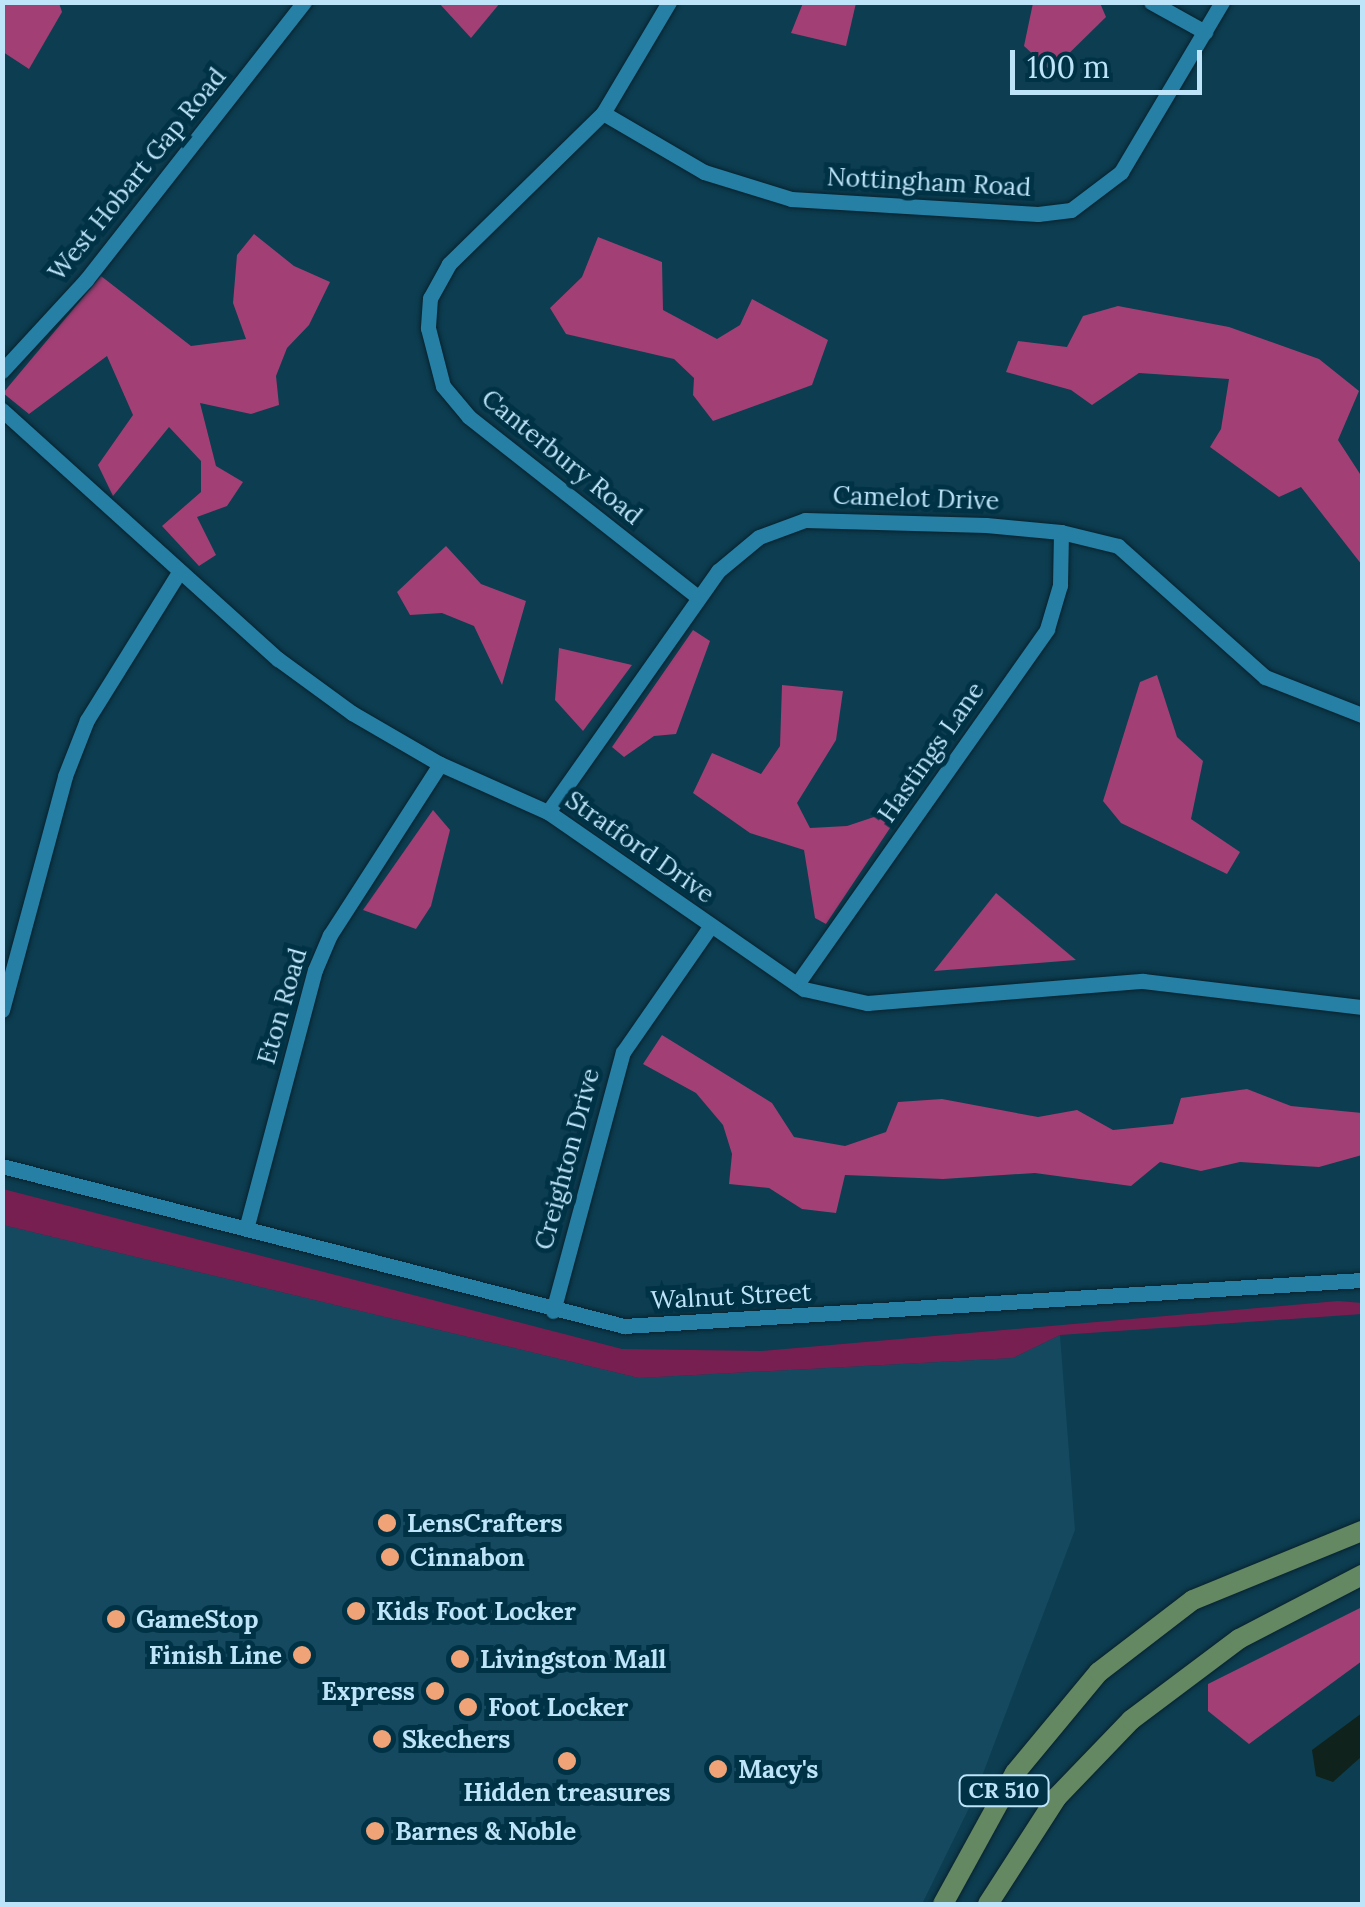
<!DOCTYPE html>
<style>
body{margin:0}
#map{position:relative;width:1365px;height:1907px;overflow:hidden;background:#0d3d50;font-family:Lora,serif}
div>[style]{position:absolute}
.built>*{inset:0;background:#14495f}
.green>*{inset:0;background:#781f51}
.forest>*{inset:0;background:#a23f74}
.water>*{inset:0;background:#0f231c}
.roads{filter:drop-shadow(0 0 2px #07222e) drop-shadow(0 0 2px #07222e)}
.minor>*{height:15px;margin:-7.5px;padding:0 7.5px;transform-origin:7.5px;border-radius:7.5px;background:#2680a5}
.major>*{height:20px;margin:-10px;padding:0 10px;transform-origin:10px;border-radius:10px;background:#648861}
.dots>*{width:28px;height:28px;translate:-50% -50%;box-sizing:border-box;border:5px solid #003245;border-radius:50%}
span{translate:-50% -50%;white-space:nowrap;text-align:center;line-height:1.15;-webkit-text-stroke:10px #003245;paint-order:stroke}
.shield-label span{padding:2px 8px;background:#003245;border:2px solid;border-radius:8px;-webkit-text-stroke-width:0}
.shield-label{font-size:22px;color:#bde4f9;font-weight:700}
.street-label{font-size:25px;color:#bde4f9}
.poi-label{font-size:25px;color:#bde4f9;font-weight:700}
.left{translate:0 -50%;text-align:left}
.right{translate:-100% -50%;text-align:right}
.frame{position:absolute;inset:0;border:5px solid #bde4f9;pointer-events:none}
.scale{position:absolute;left:1010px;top:50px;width:192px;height:45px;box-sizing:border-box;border:5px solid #bde4f9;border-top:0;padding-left:12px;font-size:30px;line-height:35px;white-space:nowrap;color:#bde4f9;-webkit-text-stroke:8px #003245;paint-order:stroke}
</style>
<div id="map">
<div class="built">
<div style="clip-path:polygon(3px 1225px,639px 1378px,1013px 1358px,1060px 1335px,1075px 1530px,973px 1800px,922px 1904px,3px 1904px)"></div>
</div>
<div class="green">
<div style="clip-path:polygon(3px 1189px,622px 1349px,761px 1351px,1338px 1301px,1362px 1303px,1362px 1314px,1060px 1335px,1013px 1358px,639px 1378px,3px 1225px)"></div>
</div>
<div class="forest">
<div style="clip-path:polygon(438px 2px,500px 2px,500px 3px,471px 38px)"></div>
<div style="clip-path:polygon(2px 3px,59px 3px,62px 12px,29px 69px,3px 52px)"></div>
<div style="clip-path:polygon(803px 3px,856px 3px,846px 46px,791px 33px)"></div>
<div style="clip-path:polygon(1033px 3px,1100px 3px,1106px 17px,1051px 71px,1024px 46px)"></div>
<div style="clip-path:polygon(254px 234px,294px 266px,330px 282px,309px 325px,287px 348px,276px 376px,279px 405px,251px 414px,200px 403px,216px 466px,243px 482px,227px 506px,197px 517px,216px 555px,199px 566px,162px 526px,201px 492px,201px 461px,169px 427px,113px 496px,98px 465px,133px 415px,107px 356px,29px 414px,3px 393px,101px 276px,191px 346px,246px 339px,233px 303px,237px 255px)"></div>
<div style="clip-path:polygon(598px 237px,662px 262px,663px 310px,717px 339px,740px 325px,752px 299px,828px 340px,812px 385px,713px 421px,693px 395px,694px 378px,674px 359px,566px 334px,550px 308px,582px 277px)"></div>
<div style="clip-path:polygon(1118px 306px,1229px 327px,1319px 359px,1359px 391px,1338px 440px,1362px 477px,1362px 565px,1301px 487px,1279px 497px,1210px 447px,1221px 429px,1229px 379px,1139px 373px,1092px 405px,1071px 390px,1006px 372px,1018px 341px,1067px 347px,1083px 316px)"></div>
<div style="clip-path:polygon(446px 546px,481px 584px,526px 601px,502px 685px,474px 626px,442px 613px,410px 615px,397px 592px)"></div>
<div style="clip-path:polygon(693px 630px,710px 641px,676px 734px,654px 736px,624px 757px,612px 747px)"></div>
<div style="clip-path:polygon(559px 648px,632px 665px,583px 731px,555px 700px)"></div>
<div style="clip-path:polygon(1157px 675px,1177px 737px,1203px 761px,1191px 819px,1240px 852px,1227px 874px,1121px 823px,1103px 801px,1140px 682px)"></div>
<div style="clip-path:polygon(782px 685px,843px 691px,836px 740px,797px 803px,810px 828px,847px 826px,904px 807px,826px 924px,815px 918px,804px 850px,750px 833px,693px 793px,712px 753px,761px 774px,780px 746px)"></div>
<div style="clip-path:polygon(433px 810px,450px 830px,431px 906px,416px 929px,363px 910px)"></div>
<div style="clip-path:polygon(996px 893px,1076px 960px,934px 971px)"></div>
<div style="clip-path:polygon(662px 1035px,772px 1103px,794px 1137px,845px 1146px,886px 1132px,898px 1102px,942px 1099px,1038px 1117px,1077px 1110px,1113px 1130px,1173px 1124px,1181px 1098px,1247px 1089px,1291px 1106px,1362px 1113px,1362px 1155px,1319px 1167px,1240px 1162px,1201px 1171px,1160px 1162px,1131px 1186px,1035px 1173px,943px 1179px,845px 1175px,836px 1213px,802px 1209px,769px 1188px,729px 1184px,732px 1154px,723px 1125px,696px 1093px,643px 1064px)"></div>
<div style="clip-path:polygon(1362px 1607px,1362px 1661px,1249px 1744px,1208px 1711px,1208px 1684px)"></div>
</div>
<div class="water">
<div style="clip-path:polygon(1362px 1713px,1362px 1756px,1333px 1782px,1316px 1776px,1312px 1750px)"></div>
</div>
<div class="roads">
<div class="minor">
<div style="left:669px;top:2px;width:129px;rotate:120.7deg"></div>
<div style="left:603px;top:113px;width:216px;rotate:135.6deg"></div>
<div style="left:449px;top:264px;width:39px;rotate:119deg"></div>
<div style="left:430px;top:298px;width:30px;rotate:94deg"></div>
<div style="left:428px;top:328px;width:60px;rotate:75.5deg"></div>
<div style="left:443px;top:386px;width:40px;rotate:50deg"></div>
<div style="left:469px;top:417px;width:291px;rotate:38.2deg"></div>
<div style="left:1151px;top:2px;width:62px;rotate:29.1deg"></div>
<div style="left:603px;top:113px;width:117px;rotate:30.3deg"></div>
<div style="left:704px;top:172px;width:91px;rotate:17.2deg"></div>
<div style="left:791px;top:199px;width:247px;rotate:3.5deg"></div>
<div style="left:1038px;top:214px;width:33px;rotate:-7deg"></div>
<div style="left:1071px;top:210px;width:63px;rotate:-37.2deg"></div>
<div style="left:1121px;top:172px;width:198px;rotate:-59.3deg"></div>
<div style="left:2px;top:371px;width:124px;rotate:-47.3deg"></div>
<div style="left:86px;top:280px;width:353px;rotate:-51.9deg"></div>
<div style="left:2px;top:410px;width:372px;rotate:42.1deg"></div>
<div style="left:278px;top:659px;width:92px;rotate:36.1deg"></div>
<div style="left:352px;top:713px;width:102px;rotate:30.1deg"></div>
<div style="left:440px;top:764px;width:118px;rotate:24deg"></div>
<div style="left:548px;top:812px;width:311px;rotate:34.7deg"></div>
<div style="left:804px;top:989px;width:65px;rotate:12.5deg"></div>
<div style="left:867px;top:1003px;width:277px;rotate:-4.6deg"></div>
<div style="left:1143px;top:981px;width:221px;rotate:6.8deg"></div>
<div style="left:548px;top:812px;width:295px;rotate:-54.8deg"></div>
<div style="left:718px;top:571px;width:53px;rotate:-39.7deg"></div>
<div style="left:759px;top:537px;width:49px;rotate:-20.3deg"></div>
<div style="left:805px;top:520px;width:181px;rotate:1.6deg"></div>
<div style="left:986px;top:525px;width:75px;rotate:5.3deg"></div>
<div style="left:1061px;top:532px;width:59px;rotate:13.8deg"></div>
<div style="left:1118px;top:546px;width:197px;rotate:41.7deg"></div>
<div style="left:1265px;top:677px;width:104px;rotate:21.4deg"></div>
<div style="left:797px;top:984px;width:434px;rotate:-54.8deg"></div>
<div style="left:1047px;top:629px;width:46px;rotate:-73.5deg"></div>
<div style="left:1060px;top:585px;width:53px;rotate:-88.9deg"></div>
<div style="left:2px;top:1010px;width:242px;rotate:-74.9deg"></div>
<div style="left:65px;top:776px;width:60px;rotate:-68.6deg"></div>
<div style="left:87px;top:720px;width:174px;rotate:-58.1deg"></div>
<div style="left:2px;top:1166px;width:642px;rotate:14.43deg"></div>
<div style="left:624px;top:1326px;width:739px;rotate:-3.57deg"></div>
<div style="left:246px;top:1229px;width:268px;rotate:-75.1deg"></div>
<div style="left:315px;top:970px;width:38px;rotate:-67deg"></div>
<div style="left:330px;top:935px;width:203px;rotate:-57.2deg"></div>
<div style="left:553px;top:1311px;width:268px;rotate:-74.9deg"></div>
<div style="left:623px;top:1052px;width:152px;rotate:-55.2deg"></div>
</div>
<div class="major">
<div style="left:943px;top:1904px;width:149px;rotate:-61.2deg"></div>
<div style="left:1015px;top:1773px;width:131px;rotate:-50.3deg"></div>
<div style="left:1099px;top:1672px;width:118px;rotate:-37.5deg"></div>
<div style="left:1193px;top:1600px;width:183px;rotate:-22.2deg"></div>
<div style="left:988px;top:1904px;width:127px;rotate:-57.2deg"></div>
<div style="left:1057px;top:1797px;width:107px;rotate:-46.1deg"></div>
<div style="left:1131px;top:1720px;width:135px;rotate:-36.9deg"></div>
<div style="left:1239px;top:1639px;width:139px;rotate:-27.5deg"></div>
</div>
</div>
<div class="dots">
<div style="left:387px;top:1523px;background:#efa377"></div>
<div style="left:390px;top:1557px;background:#efa377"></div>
<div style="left:356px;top:1611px;background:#efa377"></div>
<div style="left:116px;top:1619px;background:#efa377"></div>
<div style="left:302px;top:1655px;background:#efa377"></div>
<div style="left:460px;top:1659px;background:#efa377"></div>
<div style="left:435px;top:1691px;background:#efa377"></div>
<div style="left:468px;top:1707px;background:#efa377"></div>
<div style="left:382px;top:1739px;background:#efa377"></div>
<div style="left:567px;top:1761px;background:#efa377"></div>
<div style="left:718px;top:1769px;background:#efa377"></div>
<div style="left:375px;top:1831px;background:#efa377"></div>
</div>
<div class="shield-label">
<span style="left:1004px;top:1791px">CR 510</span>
</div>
<div class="street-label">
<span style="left:137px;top:174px;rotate:-51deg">West Hobart Gap Road</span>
<span style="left:929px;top:182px;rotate:3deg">Nottingham Road</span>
<span style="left:562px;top:457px;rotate:39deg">Canterbury Road</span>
<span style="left:916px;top:498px;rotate:2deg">Camelot Drive</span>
<span style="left:931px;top:752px;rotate:-55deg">Hastings Lane</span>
<span style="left:640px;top:847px;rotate:35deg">Stratford Drive</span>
<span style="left:282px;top:1006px;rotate:-74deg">Eton Road</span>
<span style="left:567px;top:1159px;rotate:-75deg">Creighton Drive</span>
<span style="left:731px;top:1296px;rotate:-3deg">Walnut Street</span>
</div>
<div class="poi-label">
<span class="left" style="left:407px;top:1523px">LensCrafters</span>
<span class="left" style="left:410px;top:1557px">Cinnabon</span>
<span class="left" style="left:376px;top:1611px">Kids Foot Locker</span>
<span class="left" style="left:136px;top:1619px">GameStop</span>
<span class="right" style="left:282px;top:1655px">Finish Line</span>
<span class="left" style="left:480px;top:1659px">Livingston Mall</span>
<span class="right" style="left:415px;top:1691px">Express</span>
<span class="left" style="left:488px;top:1707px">Foot Locker</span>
<span class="left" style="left:402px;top:1739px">Skechers</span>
<span class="left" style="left:738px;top:1769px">Macy's</span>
<span style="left:567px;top:1792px">Hidden treasures</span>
<span class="left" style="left:395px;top:1831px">Barnes &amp; Noble</span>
</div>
<div class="frame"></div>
<div class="scale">100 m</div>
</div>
